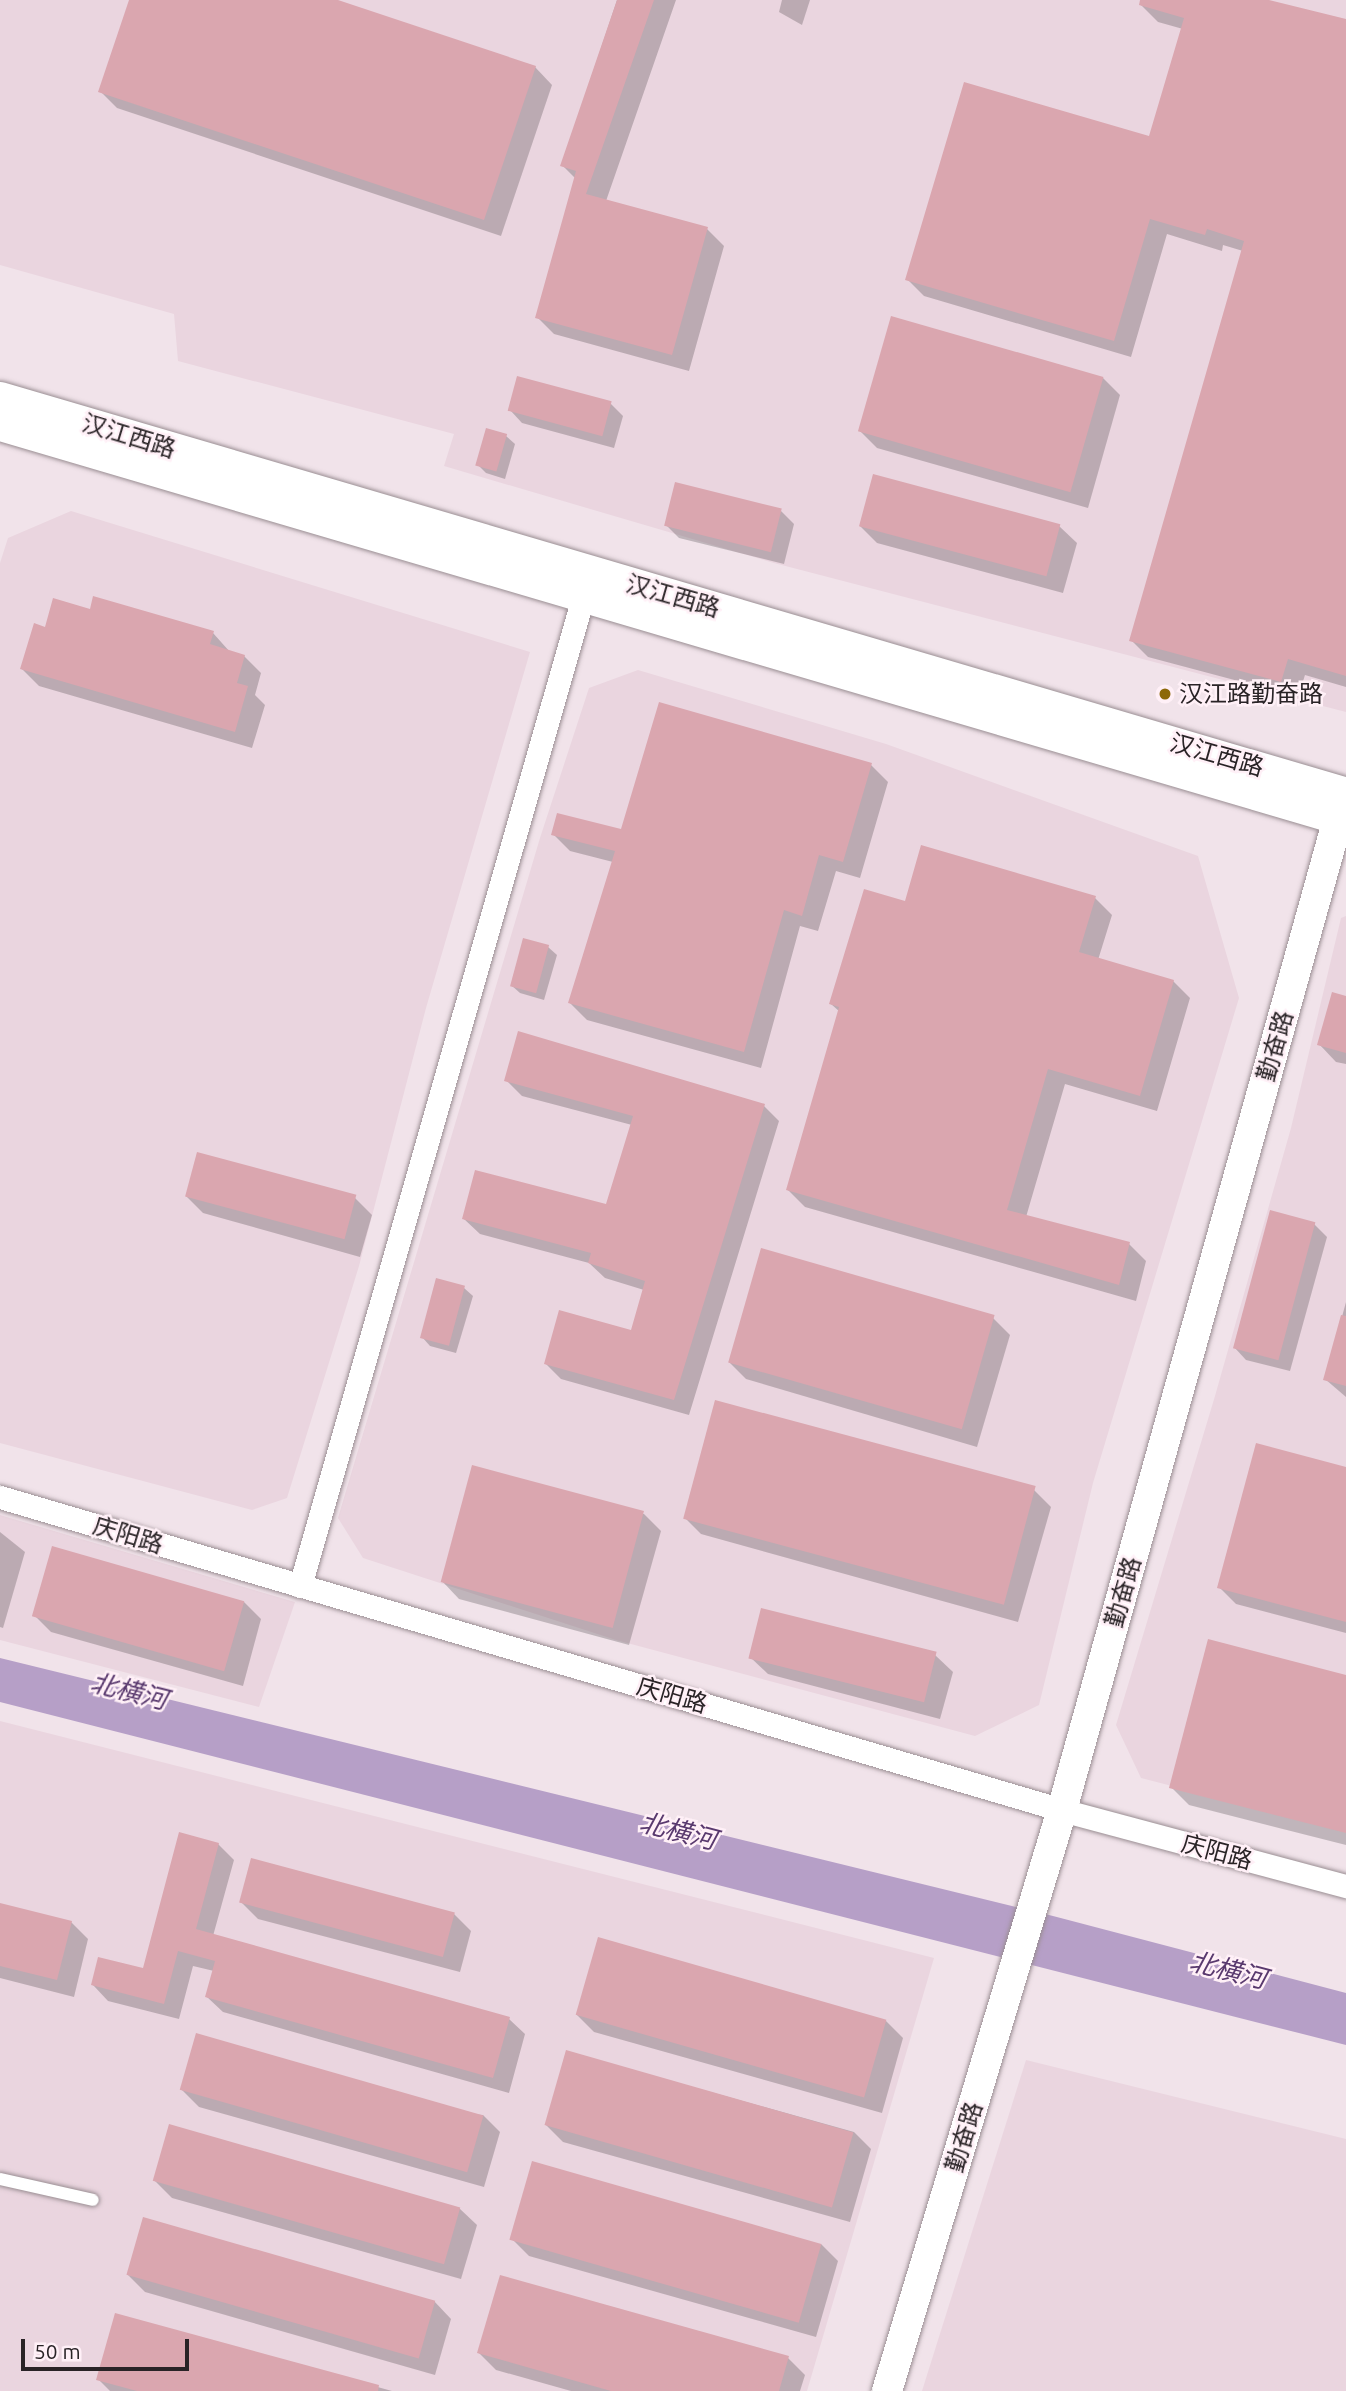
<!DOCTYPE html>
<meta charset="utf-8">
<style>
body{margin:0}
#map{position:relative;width:1346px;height:2391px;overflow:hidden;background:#f1e3ea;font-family:Ubuntu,"Noto Sans SC",sans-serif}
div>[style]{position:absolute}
.built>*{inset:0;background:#ead5df}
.water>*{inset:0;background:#b69fc7}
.shadow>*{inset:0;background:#0003}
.building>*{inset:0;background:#daa6af;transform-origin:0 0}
.roads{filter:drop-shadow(0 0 2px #9a8e93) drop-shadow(0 0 2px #9a8e93)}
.service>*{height:12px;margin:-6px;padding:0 6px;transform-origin:6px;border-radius:6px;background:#fff}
.minor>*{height:23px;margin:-11.5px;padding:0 11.5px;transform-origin:11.5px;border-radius:11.5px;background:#fff}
.tertiary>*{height:30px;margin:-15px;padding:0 15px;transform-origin:15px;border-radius:15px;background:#fff}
.secondary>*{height:33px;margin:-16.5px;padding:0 16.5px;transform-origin:16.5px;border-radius:16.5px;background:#fff}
.dots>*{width:19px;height:19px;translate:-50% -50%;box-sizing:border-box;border:4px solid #fff0f7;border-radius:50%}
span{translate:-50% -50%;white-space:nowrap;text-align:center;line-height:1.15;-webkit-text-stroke:5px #fff0f7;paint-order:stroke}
.street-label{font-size:24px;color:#292326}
.poi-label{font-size:24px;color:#292326}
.left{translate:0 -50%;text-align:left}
.water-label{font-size:26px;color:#59396e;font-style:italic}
.scale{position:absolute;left:21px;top:2339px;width:168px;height:32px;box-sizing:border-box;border:4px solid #292326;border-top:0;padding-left:9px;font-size:21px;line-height:24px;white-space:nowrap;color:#292326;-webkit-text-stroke:5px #fff0f7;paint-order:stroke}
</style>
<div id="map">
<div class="built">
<div style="clip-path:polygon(0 0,1346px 0,1346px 712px,774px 563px,444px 466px,454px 434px,178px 361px,174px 314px,0 265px)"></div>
<div style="clip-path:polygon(71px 511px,530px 652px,426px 1008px,359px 1266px,287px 1498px,252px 1510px,0 1443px,0 563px,8px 538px)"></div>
<div style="clip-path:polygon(638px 670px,886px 744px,1198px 856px,1239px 998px,1093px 1483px,1039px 1705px,975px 1736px,616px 1640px,363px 1558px,338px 1518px,540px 838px,589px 688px)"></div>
<div style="clip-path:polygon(1346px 916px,1346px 1831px,1141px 1778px,1116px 1725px,1215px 1396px,1291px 1128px,1341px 918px)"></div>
<div style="clip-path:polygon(0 1515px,295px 1602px,259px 1707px,0 1640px)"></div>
<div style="clip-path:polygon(0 1721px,934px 1958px,807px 2391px,0 2391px)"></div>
<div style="clip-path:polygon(1026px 2060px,1346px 2139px,1346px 2391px,922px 2391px)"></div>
</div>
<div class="water">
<div style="clip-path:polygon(0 1658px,1053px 1916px,1346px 1993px,1346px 2045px,0 1702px)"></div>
</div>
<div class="shadow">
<div style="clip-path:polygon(131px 0,332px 0,535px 67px,552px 85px,501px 236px,117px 108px,100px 91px)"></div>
<div style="clip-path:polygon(617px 0,676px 0,606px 201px,707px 229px,724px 246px,689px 371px,554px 334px,537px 317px,576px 179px,562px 165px)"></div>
<div style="clip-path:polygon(782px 0,810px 0,802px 25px,779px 12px)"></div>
<div style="clip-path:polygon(1142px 0,1263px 0,1346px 23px,1346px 687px,1305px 675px,1298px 697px,1148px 657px,1131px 640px,1243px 251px,1223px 245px,1222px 251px,1167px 234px,1131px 357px,924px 296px,907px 279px,1150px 139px,1183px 29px,1158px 22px,1141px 5px)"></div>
<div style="clip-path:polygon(1103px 378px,1120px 395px,1088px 508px,877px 448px,860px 431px)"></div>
<div style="clip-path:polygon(611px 404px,623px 416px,614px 448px,522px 423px,510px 410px)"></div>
<div style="clip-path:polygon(506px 436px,515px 444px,505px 479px,486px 473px,478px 465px)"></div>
<div style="clip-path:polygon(781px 511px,794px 524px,784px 564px,679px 538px,666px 525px)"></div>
<div style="clip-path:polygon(860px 526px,1059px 526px,1077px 543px,1063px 593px,877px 543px)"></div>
<div style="clip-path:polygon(91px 611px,213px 633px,230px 652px,244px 656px,261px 673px,255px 695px,265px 705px,252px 748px,39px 686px,22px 669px)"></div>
<div style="clip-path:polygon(871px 765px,888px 782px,860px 878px,836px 871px,818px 931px,800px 926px,761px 1068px,587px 1020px,570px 1003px,613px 862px,570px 851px,553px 834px,622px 831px)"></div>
<div style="clip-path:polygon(1095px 898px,1112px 915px,1098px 960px,1173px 981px,1190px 998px,1157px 1111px,1065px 1084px,1026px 1217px,1129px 1244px,1146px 1261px,1136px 1301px,805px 1207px,788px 1190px,840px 1012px,831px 1004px,906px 903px)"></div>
<div style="clip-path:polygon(548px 947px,557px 955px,544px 1000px,520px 993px,511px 985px)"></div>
<div style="clip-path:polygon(1346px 997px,1346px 1064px,1336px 1062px,1319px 1044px)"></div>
<div style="clip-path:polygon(506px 1080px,764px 1106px,779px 1121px,689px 1415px,561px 1379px,546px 1364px,633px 1332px,644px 1290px,605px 1278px,589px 1263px,480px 1234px,464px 1219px,607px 1206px,632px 1125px,522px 1096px)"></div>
<div style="clip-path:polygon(186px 1196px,355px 1198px,372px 1215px,360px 1257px,203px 1213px)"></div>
<div style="clip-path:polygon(1314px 1224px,1327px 1237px,1290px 1371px,1246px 1360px,1234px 1347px)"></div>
<div style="clip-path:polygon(464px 1288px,473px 1296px,456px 1353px,430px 1346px,422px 1337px)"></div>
<div style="clip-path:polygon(1346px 1302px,1346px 1397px,1325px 1379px)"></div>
<div style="clip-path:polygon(993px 1318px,1010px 1335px,977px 1447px,746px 1379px,729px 1362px)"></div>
<div style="clip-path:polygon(473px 1467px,644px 1514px,661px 1531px,629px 1645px,459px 1599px,442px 1581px)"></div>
<div style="clip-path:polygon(1346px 1469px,1346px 1633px,1236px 1604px,1219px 1587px)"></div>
<div style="clip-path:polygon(1034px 1490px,1051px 1507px,1018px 1622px,701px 1534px,684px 1517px)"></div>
<div style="clip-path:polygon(0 1532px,25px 1552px,3px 1628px,0 1627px)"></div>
<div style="clip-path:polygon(244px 1602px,261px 1619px,243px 1686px,51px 1632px,34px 1615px)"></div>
<div style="clip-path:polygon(935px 1655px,953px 1672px,940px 1719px,768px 1674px,750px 1657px)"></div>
<div style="clip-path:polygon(1346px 1676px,1346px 1845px,1189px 1805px,1171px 1787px)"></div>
<div style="clip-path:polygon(218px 1844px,234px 1860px,213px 1936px,509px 2019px,525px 2034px,509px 2093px,223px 2012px,207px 1997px,214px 1971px,193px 1966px,179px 2019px,108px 2001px,93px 1985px,144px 1971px)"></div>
<div style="clip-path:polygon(241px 1902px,454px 1914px,471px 1931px,460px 1972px,258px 1919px)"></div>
<div style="clip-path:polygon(0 1905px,71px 1922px,88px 1939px,74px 1997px,0 1978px)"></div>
<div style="clip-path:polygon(577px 2015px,886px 2021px,903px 2038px,882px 2113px,594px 2032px)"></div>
<div style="clip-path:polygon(567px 2052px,854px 2132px,871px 2149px,850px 2222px,563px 2142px,546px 2125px)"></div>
<div style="clip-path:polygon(182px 2090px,483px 2115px,500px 2132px,484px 2187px,199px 2107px)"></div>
<div style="clip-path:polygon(155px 2181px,459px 2208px,477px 2225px,461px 2279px,172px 2198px)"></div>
<div style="clip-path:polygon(512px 2239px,821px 2244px,838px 2261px,816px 2337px,529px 2256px)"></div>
<div style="clip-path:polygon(128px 2275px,434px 2301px,451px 2319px,435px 2375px,145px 2292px)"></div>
<div style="clip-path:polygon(116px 2315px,392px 2391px,110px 2391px,98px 2379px)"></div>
<div style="clip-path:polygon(479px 2353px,788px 2358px,805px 2375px,800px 2391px,571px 2391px,496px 2370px)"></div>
</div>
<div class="building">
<div style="clip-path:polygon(129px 0,338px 0,536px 66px,484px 220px,98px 92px)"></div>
<div style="clip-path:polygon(617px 0,654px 0,586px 194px,708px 227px,672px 355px,535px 318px,576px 171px,560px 166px)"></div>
<div style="clip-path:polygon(1140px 0,1269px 0,1346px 19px,1346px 676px,1288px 659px,1281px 682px,1129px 641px,1244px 241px,1207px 229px,1205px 235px,1150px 219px,1114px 341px,905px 280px,964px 82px,1149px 136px,1184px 18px,1139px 5px)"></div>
<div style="left:891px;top:316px;width:221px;height:120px;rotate:16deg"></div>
<div style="left:517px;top:376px;width:98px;height:36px;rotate:15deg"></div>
<div style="left:486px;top:428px;width:22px;height:39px;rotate:16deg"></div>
<div style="left:873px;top:474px;width:194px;height:54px;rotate:15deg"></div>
<div style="left:675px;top:482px;width:110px;height:45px;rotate:14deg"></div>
<div style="clip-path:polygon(93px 596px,214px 631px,210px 644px,245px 655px,237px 683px,248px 686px,235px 732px,20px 669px,34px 623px,45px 627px,53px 598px,90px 609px)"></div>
<div style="clip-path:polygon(659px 702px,872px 763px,843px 862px,819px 855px,802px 916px,784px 910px,744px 1052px,568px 1003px,615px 851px,551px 835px,557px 813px,621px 829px)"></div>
<div style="clip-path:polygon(921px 845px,1096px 896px,1079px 952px,1174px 980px,1140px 1096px,1048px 1069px,1007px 1210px,1130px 1242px,1119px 1285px,786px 1190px,839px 1007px,829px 1004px,864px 889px,905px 901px)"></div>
<div style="left:523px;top:938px;width:27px;height:50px;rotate:15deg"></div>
<div style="clip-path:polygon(1332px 992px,1346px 996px,1346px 1053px,1317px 1045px)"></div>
<div style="clip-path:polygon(518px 1031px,765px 1104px,674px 1400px,544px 1364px,559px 1310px,631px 1330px,645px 1281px,588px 1263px,591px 1253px,462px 1219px,475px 1170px,606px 1204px,633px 1116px,504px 1081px)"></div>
<div style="left:197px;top:1152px;width:165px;height:46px;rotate:15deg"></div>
<div style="left:1270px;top:1210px;width:47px;height:143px;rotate:15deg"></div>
<div style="left:761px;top:1248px;width:243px;height:119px;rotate:16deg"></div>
<div style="left:436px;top:1278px;width:30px;height:62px;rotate:15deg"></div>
<div style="clip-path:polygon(1341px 1315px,1346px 1316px,1346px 1386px,1323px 1380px)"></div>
<div style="left:715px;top:1400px;width:332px;height:123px;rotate:15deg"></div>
<div style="clip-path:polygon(1256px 1443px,1346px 1467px,1346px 1622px,1217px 1588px)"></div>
<div style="left:472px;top:1465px;width:178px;height:121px;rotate:15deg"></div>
<div style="left:52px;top:1546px;width:200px;height:73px;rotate:16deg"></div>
<div style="left:761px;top:1608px;width:181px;height:52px;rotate:14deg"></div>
<div style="clip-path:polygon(1208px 1639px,1346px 1675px,1346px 1833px,1169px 1788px)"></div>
<div style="clip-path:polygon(179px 1832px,219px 1843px,196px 1929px,510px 2017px,493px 2078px,205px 1997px,215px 1961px,178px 1951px,164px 2004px,91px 1985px,98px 1957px,143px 1968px)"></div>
<div style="left:251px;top:1858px;width:211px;height:46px;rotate:15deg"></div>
<div style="clip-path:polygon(0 1903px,72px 1921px,57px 1980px,0 1966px)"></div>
<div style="left:598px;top:1937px;width:300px;height:81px;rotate:16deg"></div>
<div style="left:196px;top:2033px;width:299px;height:59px;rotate:16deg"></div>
<div style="left:566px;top:2050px;width:299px;height:78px;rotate:16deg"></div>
<div style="left:169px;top:2124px;width:303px;height:59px;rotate:16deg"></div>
<div style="left:532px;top:2161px;width:301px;height:82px;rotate:16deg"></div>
<div style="left:143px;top:2217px;width:304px;height:60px;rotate:16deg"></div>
<div style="clip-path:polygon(500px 2275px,789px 2356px,779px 2391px,611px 2391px,477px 2353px)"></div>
<div style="clip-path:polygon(115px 2313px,379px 2385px,378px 2391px,137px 2391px,96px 2380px)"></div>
</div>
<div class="roads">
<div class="service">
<div style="left:0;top:2179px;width:95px;rotate:12.7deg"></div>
</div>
<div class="minor">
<div style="left:0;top:1497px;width:1107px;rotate:16.42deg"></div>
<div style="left:1062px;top:1810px;width:294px;rotate:15deg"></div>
<div style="left:300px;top:1586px;width:1043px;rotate:-74.03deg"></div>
</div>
<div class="tertiary">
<div style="left:887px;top:2391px;width:607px;rotate:-73.24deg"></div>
<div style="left:1062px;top:1810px;width:1055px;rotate:-74.44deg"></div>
</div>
<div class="secondary">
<div style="left:0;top:398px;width:1403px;rotate:16.39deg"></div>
<div style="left:0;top:424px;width:1403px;rotate:16.39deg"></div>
</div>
</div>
<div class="dots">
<div style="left:1165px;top:694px;background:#8c6809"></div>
</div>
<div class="street-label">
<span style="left:129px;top:436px;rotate:17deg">汉江西路</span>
<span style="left:673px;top:596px;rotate:16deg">汉江西路</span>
<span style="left:1217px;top:755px;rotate:16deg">汉江西路</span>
<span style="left:1275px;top:1046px;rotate:-74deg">勤奋路</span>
<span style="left:128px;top:1535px;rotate:17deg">庆阳路</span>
<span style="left:1123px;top:1592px;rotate:-74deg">勤奋路</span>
<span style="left:672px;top:1695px;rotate:16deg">庆阳路</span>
<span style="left:1217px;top:1852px;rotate:15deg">庆阳路</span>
<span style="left:964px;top:2137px;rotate:-73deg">勤奋路</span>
</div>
<div class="poi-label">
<span class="left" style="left:1179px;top:694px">汉江路勤奋路</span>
</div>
<div class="water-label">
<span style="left:129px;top:1691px;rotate:14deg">北横河</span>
<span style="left:678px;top:1831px;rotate:14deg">北横河</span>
<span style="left:1228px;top:1970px;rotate:14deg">北横河</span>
</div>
<div class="scale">50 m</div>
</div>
